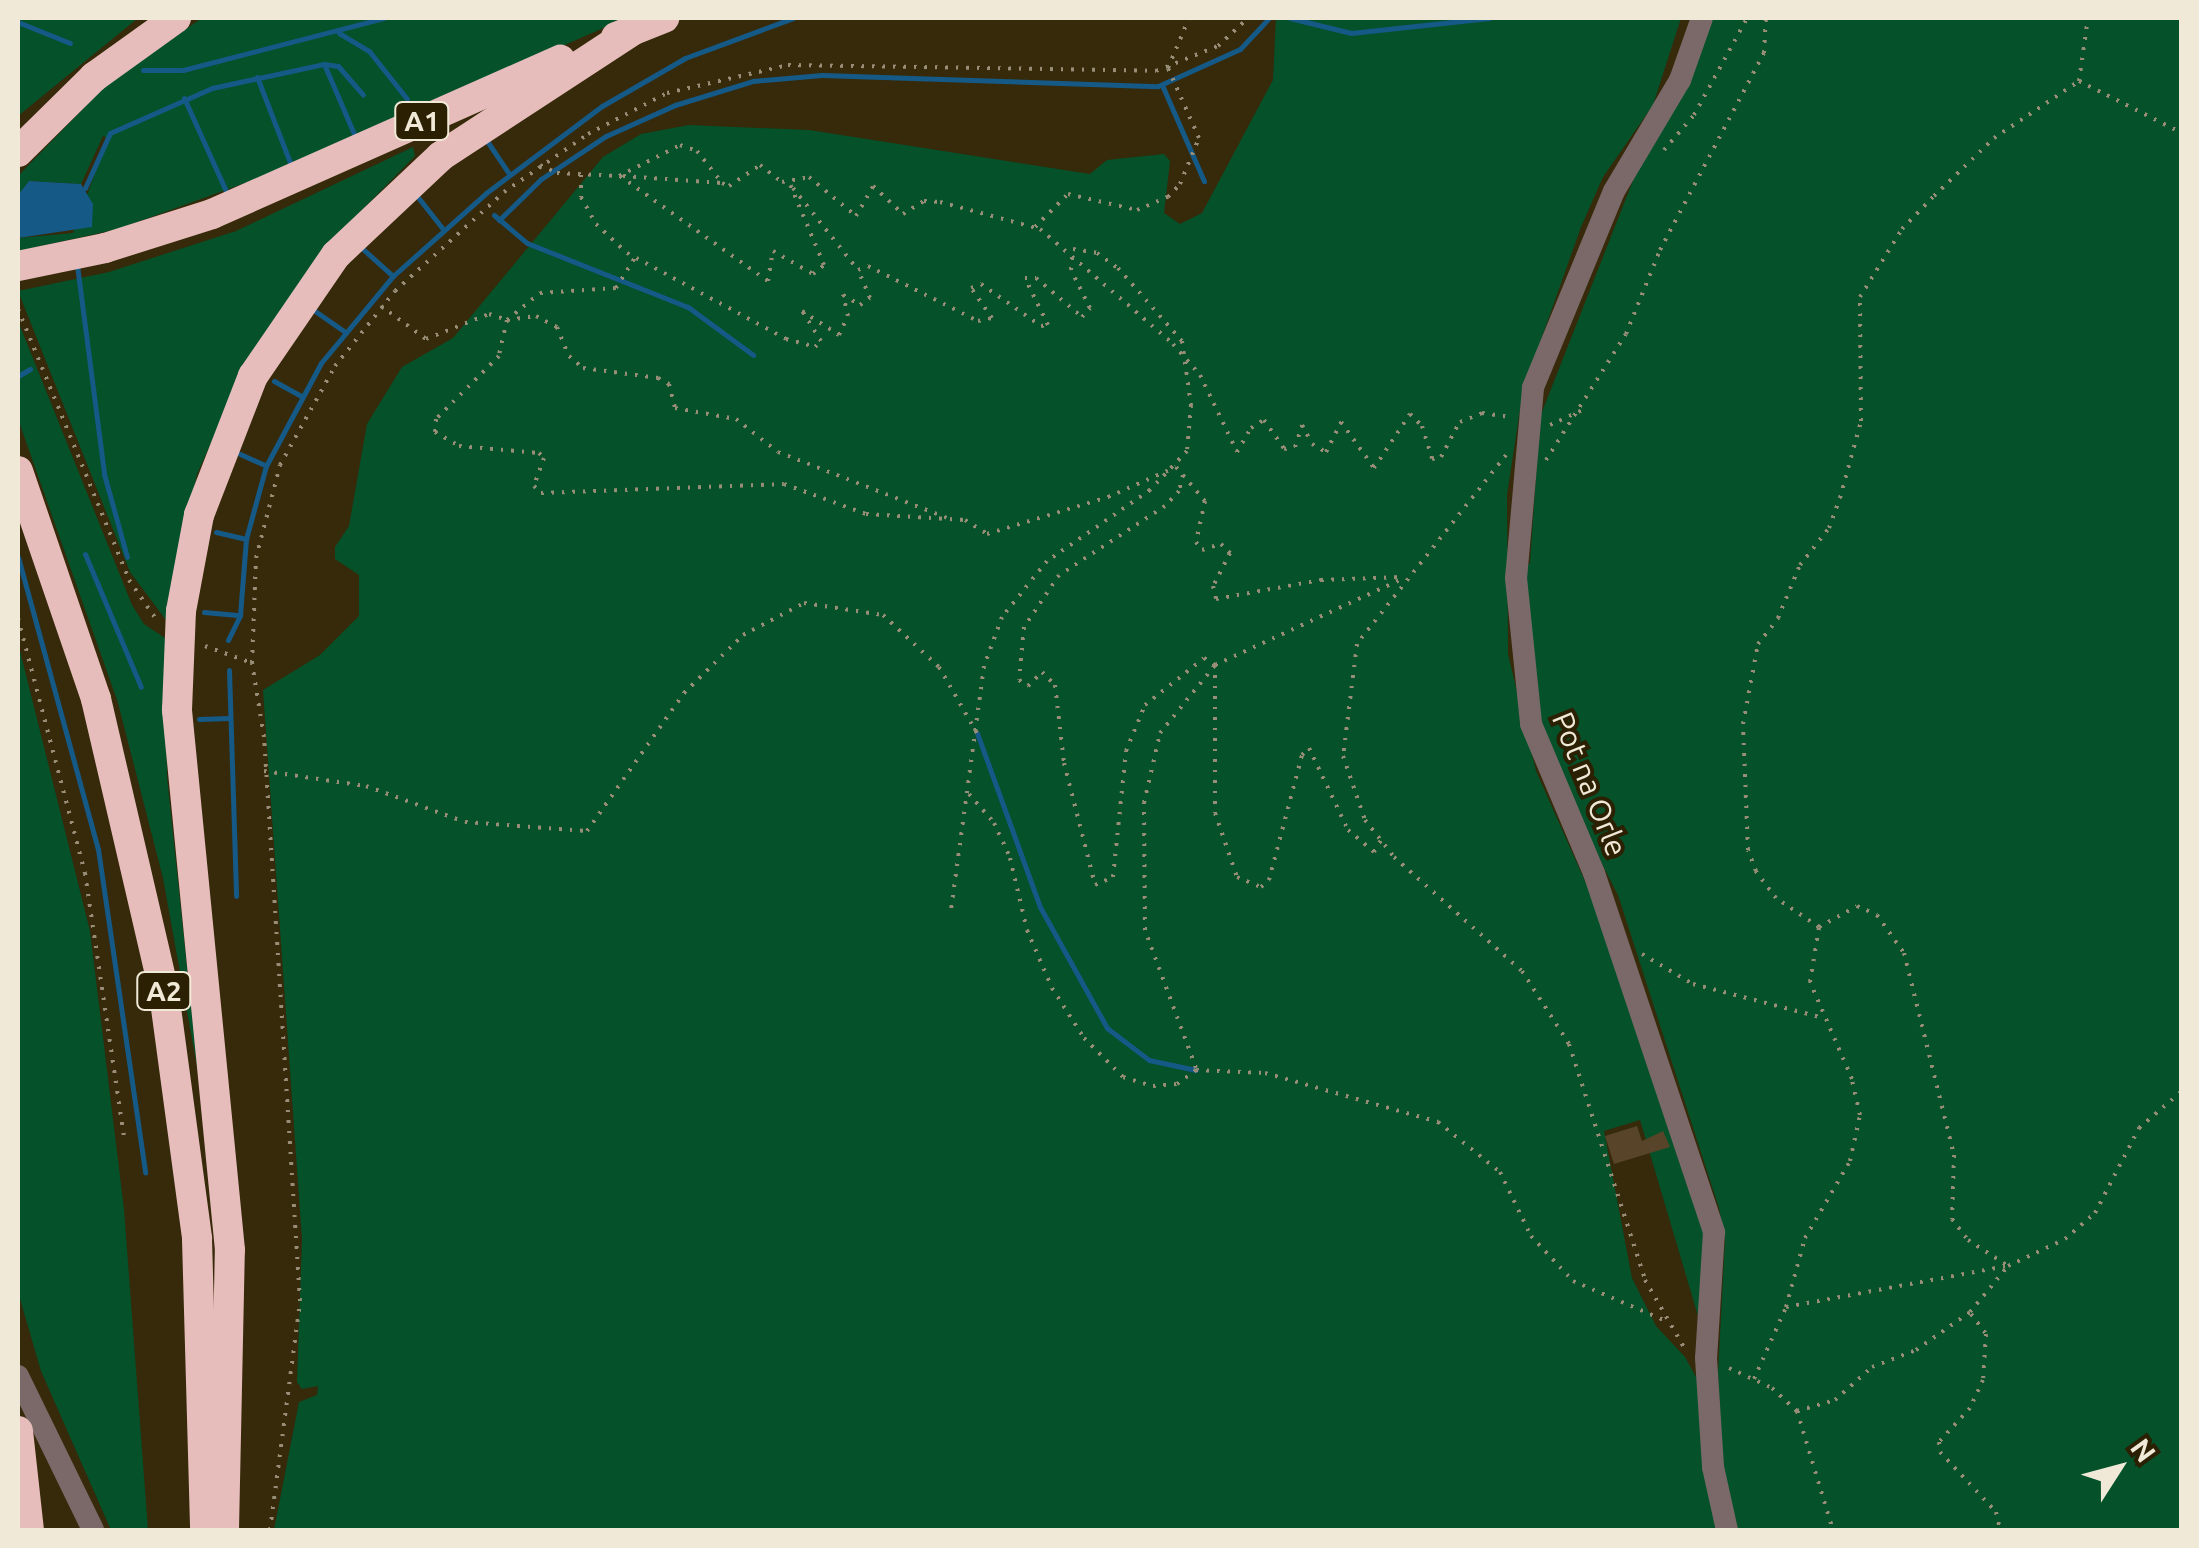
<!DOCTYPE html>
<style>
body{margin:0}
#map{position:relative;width:2199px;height:1548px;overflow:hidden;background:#362a0b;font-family:Ubuntu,sans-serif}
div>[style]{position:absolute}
.green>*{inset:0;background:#04512a}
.water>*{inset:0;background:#155986}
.stream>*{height:5px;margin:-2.5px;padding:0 2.5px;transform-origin:2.5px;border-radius:2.5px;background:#155986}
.building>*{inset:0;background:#574429}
.path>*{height:4px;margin-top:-2px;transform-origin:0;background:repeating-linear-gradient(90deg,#988e77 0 2.5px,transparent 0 10.5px)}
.minor>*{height:22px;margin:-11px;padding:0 11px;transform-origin:11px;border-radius:11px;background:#7a6968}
.highway>*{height:30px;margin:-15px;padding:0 15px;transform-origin:15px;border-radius:15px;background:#e7bdbb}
span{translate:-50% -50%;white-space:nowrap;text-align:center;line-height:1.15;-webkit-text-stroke:8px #2c2002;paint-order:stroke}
.shield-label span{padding:2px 8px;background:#2c2002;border:2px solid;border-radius:8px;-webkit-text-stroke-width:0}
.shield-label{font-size:28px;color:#f1e9d8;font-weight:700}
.street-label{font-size:30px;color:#f1e9d8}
.frame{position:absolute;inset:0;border:20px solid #f1e9d8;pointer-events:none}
.north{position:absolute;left:2069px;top:1418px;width:100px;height:100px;-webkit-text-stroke:8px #2c2002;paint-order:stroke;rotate:54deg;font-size:28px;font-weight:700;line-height:40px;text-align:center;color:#f1e9d8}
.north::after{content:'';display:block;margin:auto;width:35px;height:45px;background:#f1e9d8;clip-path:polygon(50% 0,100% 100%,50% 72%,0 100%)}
</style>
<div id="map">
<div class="green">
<div style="clip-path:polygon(18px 18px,138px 18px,18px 116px)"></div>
<div style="clip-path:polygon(202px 18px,626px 18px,284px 169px,118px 229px,18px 251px,18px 238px,73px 233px,108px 138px,103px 136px,81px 184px,29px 181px,18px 195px,18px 176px,107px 84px)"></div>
<div style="clip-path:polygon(1276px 18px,1681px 18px,1653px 105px,1603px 177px,1581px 227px,1523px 390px,1507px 495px,1508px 654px,1536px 771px,1592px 897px,1701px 1211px,1710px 1267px,1698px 1316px,1640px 1120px,1604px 1131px,1632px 1278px,1656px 1326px,1685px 1357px,1701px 1386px,1720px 1530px,274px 1530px,299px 1402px,317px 1395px,318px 1386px,302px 1389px,297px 1382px,302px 1239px,263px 690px,320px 655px,359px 616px,359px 575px,335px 559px,335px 547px,349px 526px,367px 424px,402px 367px,453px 338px,603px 157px,641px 134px,689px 125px,809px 130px,1090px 174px,1107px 160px,1164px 154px,1170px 161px,1164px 213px,1180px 224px,1202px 213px,1273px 80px)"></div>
<div style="clip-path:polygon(1697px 18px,2181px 18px,2181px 1530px,1734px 1530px,1724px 1493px,1718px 1373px,1725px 1240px,1719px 1208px,1618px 895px,1555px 772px,1533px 688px,1524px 567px,1530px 563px,1540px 417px)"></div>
<div style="clip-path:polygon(413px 147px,415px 156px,318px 255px,247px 363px,197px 474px,166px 620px,130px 572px,18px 291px,109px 272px,236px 231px)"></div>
<div style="clip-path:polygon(18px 321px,132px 605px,144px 624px,165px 638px,167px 777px,198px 1072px,163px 878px,118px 703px,18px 419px)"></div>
<div style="clip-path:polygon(18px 643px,90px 931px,124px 1209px,148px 1530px,111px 1530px,41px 1371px,18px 1292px)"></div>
</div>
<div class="water">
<div style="clip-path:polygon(29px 181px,81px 184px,93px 204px,92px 227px,18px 238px,18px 195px)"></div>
</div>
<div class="stream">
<div style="left:1290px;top:18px;width:63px;rotate:13.8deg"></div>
<div style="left:1351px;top:33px;width:139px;rotate:-6.2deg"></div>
<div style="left:18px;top:22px;width:56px;rotate:22deg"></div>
<div style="left:339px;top:33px;width:35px;rotate:31deg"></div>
<div style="left:369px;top:51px;width:61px;rotate:51.6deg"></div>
<div style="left:324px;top:64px;width:78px;rotate:66.7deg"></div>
<div style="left:143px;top:70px;width:40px"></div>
<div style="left:183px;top:70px;width:208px;rotate:-14.5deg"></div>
<div style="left:257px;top:77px;width:94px;rotate:68.9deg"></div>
<div style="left:1162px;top:85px;width:105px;rotate:66.4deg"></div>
<div style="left:184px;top:98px;width:102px;rotate:65.7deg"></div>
<div style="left:487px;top:141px;width:40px;rotate:56deg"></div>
<div style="left:85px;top:188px;width:60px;rotate:-65.6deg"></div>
<div style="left:110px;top:133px;width:111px;rotate:-23.8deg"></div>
<div style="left:212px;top:88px;width:115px;rotate:-12.1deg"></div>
<div style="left:324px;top:64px;width:14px;rotate:8deg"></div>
<div style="left:338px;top:66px;width:38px;rotate:49deg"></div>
<div style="left:417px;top:196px;width:42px;rotate:51.8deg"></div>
<div style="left:494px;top:215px;width:43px;rotate:40.3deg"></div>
<div style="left:527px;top:243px;width:173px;rotate:21.7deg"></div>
<div style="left:688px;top:307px;width:81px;rotate:36.4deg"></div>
<div style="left:499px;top:220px;width:59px;rotate:-44.3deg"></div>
<div style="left:541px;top:179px;width:78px;rotate:-33.5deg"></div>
<div style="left:606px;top:136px;width:76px;rotate:-24.2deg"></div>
<div style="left:675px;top:105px;width:82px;rotate:-17.1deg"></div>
<div style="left:753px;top:81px;width:69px;rotate:-5deg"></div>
<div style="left:822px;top:75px;width:336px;rotate:1.9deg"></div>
<div style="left:1158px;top:86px;width:90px;rotate:-24.3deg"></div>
<div style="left:1240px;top:49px;width:42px;rotate:-46.9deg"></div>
<div style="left:364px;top:250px;width:39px;rotate:42deg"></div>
<div style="left:77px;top:265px;width:211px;rotate:82.6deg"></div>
<div style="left:104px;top:474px;width:86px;rotate:74.5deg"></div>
<div style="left:315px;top:311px;width:35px;rotate:35deg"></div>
<div style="left:18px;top:376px;width:14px;rotate:-30deg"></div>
<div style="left:274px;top:381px;width:31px;rotate:29deg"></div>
<div style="left:240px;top:454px;width:27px;rotate:24deg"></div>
<div style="left:216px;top:532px;width:31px;rotate:13deg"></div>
<div style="left:85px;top:554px;width:144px;rotate:67.2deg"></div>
<div style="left:18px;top:557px;width:303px;rotate:74.7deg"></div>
<div style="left:98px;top:849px;width:327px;rotate:81.7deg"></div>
<div style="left:204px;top:612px;width:36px;rotate:5deg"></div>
<div style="left:228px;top:640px;width:28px;rotate:-64deg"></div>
<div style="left:240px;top:615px;width:76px;rotate:-85.5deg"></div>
<div style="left:246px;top:539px;width:76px;rotate:-74.7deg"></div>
<div style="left:266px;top:466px;width:117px;rotate:-61.9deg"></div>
<div style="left:321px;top:363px;width:113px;rotate:-50.4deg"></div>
<div style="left:393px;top:276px;width:125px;rotate:-41.7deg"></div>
<div style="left:486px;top:193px;width:145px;rotate:-36.9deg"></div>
<div style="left:602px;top:106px;width:96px;rotate:-30deg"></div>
<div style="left:685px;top:58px;width:115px;rotate:-20.3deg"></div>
<div style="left:229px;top:670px;width:226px;rotate:88.2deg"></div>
<div style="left:199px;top:719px;width:31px;rotate:-2deg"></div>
<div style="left:977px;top:733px;width:185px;rotate:70.1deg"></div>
<div style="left:1040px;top:907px;width:138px;rotate:61deg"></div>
<div style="left:1107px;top:1028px;width:53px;rotate:37.3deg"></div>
<div style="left:1149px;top:1060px;width:48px;rotate:12deg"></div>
</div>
<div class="building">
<div style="clip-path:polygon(1637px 1126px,1642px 1141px,1663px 1131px,1670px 1147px,1614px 1164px,1605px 1136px)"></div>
</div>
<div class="path">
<div style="left:1168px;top:68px;width:54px;rotate:-67.2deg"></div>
<div style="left:2079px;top:81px;width:115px;rotate:26.8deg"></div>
<div style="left:1664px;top:150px;width:46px;rotate:-49.4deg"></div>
<div style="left:1694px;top:115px;width:111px;rotate:-61.3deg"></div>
<div style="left:540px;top:165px;width:19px;rotate:25deg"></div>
<div style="left:557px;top:173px;width:62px;rotate:2.8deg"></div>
<div style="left:619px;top:176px;width:68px;rotate:-26.9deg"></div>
<div style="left:680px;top:145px;width:18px;rotate:19deg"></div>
<div style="left:697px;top:151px;width:41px;rotate:52deg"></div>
<div style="left:722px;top:183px;width:8px;rotate:23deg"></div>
<div style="left:729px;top:186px;width:37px;rotate:-34deg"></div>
<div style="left:760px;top:165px;width:28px;rotate:38deg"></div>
<div style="left:782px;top:182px;width:27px;rotate:-10deg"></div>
<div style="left:809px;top:177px;width:61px;rotate:39.7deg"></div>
<div style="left:856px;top:216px;width:34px;rotate:-60deg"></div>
<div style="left:873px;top:186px;width:41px;rotate:43deg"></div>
<div style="left:903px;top:214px;width:25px;rotate:-32deg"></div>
<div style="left:924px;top:201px;width:16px;rotate:4deg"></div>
<div style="left:940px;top:202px;width:104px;rotate:15.1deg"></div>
<div style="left:1040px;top:229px;width:176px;rotate:40.8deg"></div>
<div style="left:1173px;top:344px;width:41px;rotate:48.9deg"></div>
<div style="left:1200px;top:375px;width:85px;rotate:64.3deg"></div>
<div style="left:1237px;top:452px;width:28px;rotate:-60deg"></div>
<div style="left:1251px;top:428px;width:15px;rotate:-32deg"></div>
<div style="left:1264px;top:420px;width:35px;rotate:55deg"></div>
<div style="left:1284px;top:449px;width:11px;rotate:-10deg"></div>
<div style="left:1295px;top:447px;width:23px;rotate:-72deg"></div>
<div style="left:1302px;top:425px;width:21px;rotate:62deg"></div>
<div style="left:1312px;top:444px;width:16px;rotate:30deg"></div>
<div style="left:1326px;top:452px;width:34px;rotate:-63deg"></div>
<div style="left:1341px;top:422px;width:57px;rotate:54.3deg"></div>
<div style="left:1374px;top:468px;width:65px;rotate:-56.3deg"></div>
<div style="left:1410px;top:414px;width:17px;rotate:45deg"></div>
<div style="left:1422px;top:426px;width:34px;rotate:73deg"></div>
<div style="left:1432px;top:459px;width:9px;rotate:-13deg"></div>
<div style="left:1441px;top:457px;width:40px;rotate:-62deg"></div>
<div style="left:1460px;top:422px;width:24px;rotate:-22deg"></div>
<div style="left:1482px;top:413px;width:30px;rotate:8deg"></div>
<div style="left:581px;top:175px;width:22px;rotate:90deg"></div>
<div style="left:581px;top:197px;width:31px;rotate:61deg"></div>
<div style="left:596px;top:224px;width:42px;rotate:43.1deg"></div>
<div style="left:627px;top:253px;width:181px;rotate:28.4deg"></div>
<div style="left:786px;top:339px;width:30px;rotate:15deg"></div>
<div style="left:815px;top:347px;width:8px;rotate:-45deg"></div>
<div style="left:821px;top:341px;width:36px;rotate:-122deg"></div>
<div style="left:802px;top:311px;width:44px;rotate:33deg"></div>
<div style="left:839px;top:335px;width:21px;rotate:-65deg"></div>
<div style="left:848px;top:316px;width:22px;rotate:-103deg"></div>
<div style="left:843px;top:295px;width:20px;rotate:30deg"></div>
<div style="left:860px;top:305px;width:12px;rotate:-35deg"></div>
<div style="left:870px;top:298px;width:30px;rotate:-113deg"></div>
<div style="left:858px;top:270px;width:11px;rotate:-22deg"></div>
<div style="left:868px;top:266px;width:123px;rotate:26.6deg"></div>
<div style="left:978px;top:321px;width:14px;rotate:-12deg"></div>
<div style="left:992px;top:318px;width:37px;rotate:-125deg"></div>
<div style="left:971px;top:288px;width:11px;rotate:-22deg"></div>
<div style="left:981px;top:284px;width:73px;rotate:35deg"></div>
<div style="left:1041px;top:326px;width:7px;rotate:-8deg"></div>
<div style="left:1048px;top:325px;width:52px;rotate:-116.1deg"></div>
<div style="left:1025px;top:278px;width:11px"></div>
<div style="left:1036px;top:278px;width:60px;rotate:40.3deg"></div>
<div style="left:1082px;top:317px;width:12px;rotate:-48deg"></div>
<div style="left:1090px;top:308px;width:42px;rotate:-116.6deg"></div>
<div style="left:1071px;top:270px;width:21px;rotate:-85deg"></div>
<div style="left:1073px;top:249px;width:24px;rotate:9deg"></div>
<div style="left:1097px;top:253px;width:26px;rotate:36deg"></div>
<div style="left:1118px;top:268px;width:97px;rotate:48.8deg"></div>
<div style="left:1182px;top:341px;width:65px;rotate:82deg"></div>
<div style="left:1191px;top:405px;width:46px;rotate:95deg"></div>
<div style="left:1187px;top:451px;width:54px;rotate:133.5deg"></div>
<div style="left:1150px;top:490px;width:125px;rotate:145.4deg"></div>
<div style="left:1047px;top:561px;width:72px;rotate:128.8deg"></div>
<div style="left:1002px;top:617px;width:52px;rotate:110.2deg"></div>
<div style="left:984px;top:666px;width:246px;rotate:97.7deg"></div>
<div style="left:620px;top:176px;width:181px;rotate:35.4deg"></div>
<div style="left:768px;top:281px;width:30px;rotate:-81deg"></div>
<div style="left:773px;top:251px;width:46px;rotate:29.9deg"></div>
<div style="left:813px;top:274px;width:14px;rotate:-39deg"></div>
<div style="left:824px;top:265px;width:88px;rotate:-112.8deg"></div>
<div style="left:623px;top:176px;width:99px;rotate:4deg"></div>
<div style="left:793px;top:188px;width:105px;rotate:51.6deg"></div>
<div style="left:1035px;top:227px;width:47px;rotate:-45deg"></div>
<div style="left:1068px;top:194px;width:71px;rotate:13.1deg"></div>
<div style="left:1137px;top:210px;width:34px;rotate:-23deg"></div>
<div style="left:1168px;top:197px;width:18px;rotate:-47deg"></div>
<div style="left:1180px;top:184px;width:50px;rotate:-67.6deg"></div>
<div style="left:1199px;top:138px;width:77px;rotate:-113.9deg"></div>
<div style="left:381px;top:306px;width:56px;rotate:36.3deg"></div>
<div style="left:426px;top:339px;width:68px;rotate:-21.6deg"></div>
<div style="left:489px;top:314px;width:19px;rotate:18deg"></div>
<div style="left:507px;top:320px;width:37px;rotate:103deg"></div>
<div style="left:499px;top:356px;width:89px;rotate:135deg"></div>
<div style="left:436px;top:419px;width:13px;rotate:94deg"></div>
<div style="left:435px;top:432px;width:28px;rotate:30deg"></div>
<div style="left:459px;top:446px;width:80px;rotate:5deg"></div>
<div style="left:539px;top:453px;width:7px;rotate:45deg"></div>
<div style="left:544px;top:458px;width:30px;rotate:110deg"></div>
<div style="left:534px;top:486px;width:10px;rotate:45deg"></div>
<div style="left:541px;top:493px;width:243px;rotate:-2.1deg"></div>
<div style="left:784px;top:484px;width:87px;rotate:20.1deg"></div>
<div style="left:866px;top:514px;width:99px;rotate:3.5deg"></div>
<div style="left:965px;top:520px;width:26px;rotate:32deg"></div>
<div style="left:987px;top:534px;width:127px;rotate:-17deg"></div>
<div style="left:1108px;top:497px;width:74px;rotate:-23.8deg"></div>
<div style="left:1176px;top:467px;width:11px;rotate:49deg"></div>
<div style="left:1183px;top:475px;width:16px;rotate:104deg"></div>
<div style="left:1179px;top:491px;width:21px;rotate:133deg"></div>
<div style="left:1165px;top:506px;width:126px;rotate:146.9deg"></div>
<div style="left:1059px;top:575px;width:63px;rotate:123.9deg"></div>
<div style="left:1024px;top:627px;width:53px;rotate:95.4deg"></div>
<div style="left:1019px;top:680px;width:11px;rotate:34deg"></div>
<div style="left:1028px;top:686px;width:20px;rotate:-45deg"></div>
<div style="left:1042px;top:672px;width:18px;rotate:45deg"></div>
<div style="left:1055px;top:685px;width:79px;rotate:83.4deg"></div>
<div style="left:1064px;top:763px;width:126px;rotate:75.7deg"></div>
<div style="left:1095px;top:885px;width:20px;rotate:-24deg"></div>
<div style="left:1113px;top:877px;width:127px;rotate:-84.1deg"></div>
<div style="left:1126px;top:751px;width:50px;rotate:-67.6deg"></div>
<div style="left:1145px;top:705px;width:75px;rotate:-38.5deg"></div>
<div style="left:1204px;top:658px;width:13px;rotate:32deg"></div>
<div style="left:1215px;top:665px;width:148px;rotate:90deg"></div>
<div style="left:1215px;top:813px;width:68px;rotate:71deg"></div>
<div style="left:1237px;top:877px;width:26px;rotate:23deg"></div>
<div style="left:1261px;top:887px;width:11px;rotate:-41deg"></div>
<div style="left:1269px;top:880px;width:129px;rotate:-75.2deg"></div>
<div style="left:1302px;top:755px;width:10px;rotate:-45deg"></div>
<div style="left:1309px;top:748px;width:91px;rotate:64.6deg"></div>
<div style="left:1348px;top:830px;width:34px;rotate:40deg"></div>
<div style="left:1374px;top:852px;width:14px;rotate:-60deg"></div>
<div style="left:18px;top:309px;width:293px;rotate:67.7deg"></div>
<div style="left:129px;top:580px;width:51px;rotate:55.4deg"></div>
<div style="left:507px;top:320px;width:29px;rotate:-8deg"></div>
<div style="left:536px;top:316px;width:24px;rotate:28deg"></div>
<div style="left:557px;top:327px;width:31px;rotate:68deg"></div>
<div style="left:569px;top:356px;width:18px;rotate:41deg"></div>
<div style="left:583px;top:368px;width:76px;rotate:7.6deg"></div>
<div style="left:658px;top:378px;width:13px;rotate:29deg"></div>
<div style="left:669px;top:384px;width:25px;rotate:76deg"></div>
<div style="left:675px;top:408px;width:62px;rotate:10.2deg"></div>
<div style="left:736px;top:419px;width:53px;rotate:38.2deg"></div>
<div style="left:778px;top:452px;width:181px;rotate:21.3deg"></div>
<div style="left:507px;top:320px;width:43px;rotate:-39.3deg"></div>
<div style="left:540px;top:293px;width:76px;rotate:-3.8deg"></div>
<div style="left:616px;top:288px;width:38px;rotate:-58deg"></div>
<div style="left:1550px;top:425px;width:35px;rotate:-25deg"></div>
<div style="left:1506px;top:455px;width:241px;rotate:128.3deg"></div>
<div style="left:1357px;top:644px;width:113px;rotate:97.1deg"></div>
<div style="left:1343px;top:756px;width:68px;rotate:71deg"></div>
<div style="left:1365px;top:820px;width:47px;rotate:51.9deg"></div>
<div style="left:1394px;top:857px;width:171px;rotate:41.7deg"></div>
<div style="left:1522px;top:971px;width:87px;rotate:57.2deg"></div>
<div style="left:1569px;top:1044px;width:248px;rotate:72.1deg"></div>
<div style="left:1645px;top:1280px;width:80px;rotate:59.9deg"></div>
<div style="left:1546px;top:460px;width:149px;rotate:-57.6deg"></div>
<div style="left:1626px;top:334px;width:91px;rotate:-68deg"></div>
<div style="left:1660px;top:250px;width:223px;rotate:-62.2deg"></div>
<div style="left:1764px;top:53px;width:35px;rotate:-87deg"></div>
<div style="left:1183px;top:475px;width:34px;rotate:50deg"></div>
<div style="left:1205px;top:501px;width:42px;rotate:102.4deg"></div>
<div style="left:1196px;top:542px;width:10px;rotate:53deg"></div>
<div style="left:1202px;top:550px;width:20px;rotate:-18deg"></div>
<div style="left:1221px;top:544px;width:13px;rotate:45deg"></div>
<div style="left:1230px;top:553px;width:37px;rotate:117deg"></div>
<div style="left:1213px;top:586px;width:13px;rotate:77deg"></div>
<div style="left:1216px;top:599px;width:107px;rotate:-10.3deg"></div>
<div style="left:1321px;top:580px;width:81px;rotate:-2.1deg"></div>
<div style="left:18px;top:618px;width:264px;rotate:75.3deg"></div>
<div style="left:85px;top:873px;width:268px;rotate:81.6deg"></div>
<div style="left:205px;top:646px;width:50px;rotate:19.9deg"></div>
<div style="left:264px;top:771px;width:103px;rotate:8.4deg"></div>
<div style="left:366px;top:786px;width:105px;rotate:20deg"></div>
<div style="left:465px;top:822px;width:122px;rotate:4.2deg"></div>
<div style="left:587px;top:831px;width:169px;rotate:-54.9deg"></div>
<div style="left:684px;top:693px;width:83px;rotate:-44.5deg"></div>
<div style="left:743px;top:635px;width:69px;rotate:-27.7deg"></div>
<div style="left:804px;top:603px;width:80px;rotate:8.6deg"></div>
<div style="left:883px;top:615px;width:76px;rotate:42.9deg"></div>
<div style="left:939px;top:667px;width:76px;rotate:60.1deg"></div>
<div style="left:969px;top:794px;width:38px;rotate:49deg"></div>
<div style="left:994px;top:823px;width:38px;rotate:65deg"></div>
<div style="left:1010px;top:858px;width:74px;rotate:76.7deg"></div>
<div style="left:1027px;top:930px;width:63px;rotate:66.7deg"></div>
<div style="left:1052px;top:988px;width:59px;rotate:57.4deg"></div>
<div style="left:1084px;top:1038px;width:55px;rotate:45deg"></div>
<div style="left:1123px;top:1077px;width:31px;rotate:17deg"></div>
<div style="left:1153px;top:1086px;width:24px;rotate:-5deg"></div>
<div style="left:1177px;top:1084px;width:24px;rotate:-36deg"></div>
<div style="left:1196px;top:1070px;width:69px;rotate:2.5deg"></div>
<div style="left:1265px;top:1073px;width:180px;rotate:15.8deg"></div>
<div style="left:1438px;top:1122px;width:80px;rotate:38.9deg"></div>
<div style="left:1500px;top:1172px;width:71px;rotate:64.2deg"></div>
<div style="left:1531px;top:1236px;width:62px;rotate:47deg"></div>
<div style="left:1573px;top:1281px;width:101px;rotate:23.3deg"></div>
<div style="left:1819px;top:927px;width:52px;rotate:-146deg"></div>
<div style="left:1776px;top:898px;width:34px;rotate:-127deg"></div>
<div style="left:1756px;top:871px;width:22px;rotate:-111deg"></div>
<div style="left:1748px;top:850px;width:126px;rotate:-92.3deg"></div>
<div style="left:1743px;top:724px;width:81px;rotate:-79.4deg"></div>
<div style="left:1758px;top:644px;width:33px;rotate:-52deg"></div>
<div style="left:1778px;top:618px;width:57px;rotate:-67.5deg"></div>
<div style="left:1800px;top:565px;width:47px;rotate:-51.9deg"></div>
<div style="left:1829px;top:528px;width:32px;rotate:-70deg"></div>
<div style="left:1840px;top:498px;width:80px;rotate:-74.7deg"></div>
<div style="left:1861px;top:421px;width:124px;rotate:-90.5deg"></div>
<div style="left:1860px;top:297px;width:80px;rotate:-58.3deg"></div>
<div style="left:1902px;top:229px;width:46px;rotate:-45.9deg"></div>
<div style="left:1934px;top:196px;width:83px;rotate:-44deg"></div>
<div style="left:1994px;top:138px;width:102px;rotate:-33.8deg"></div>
<div style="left:2079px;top:81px;width:64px;rotate:-81.9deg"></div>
<div style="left:1642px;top:954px;width:59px;rotate:30.5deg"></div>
<div style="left:1693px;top:984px;width:131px;rotate:14.6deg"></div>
<div style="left:1196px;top:1068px;width:147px;rotate:-110.3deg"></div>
<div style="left:1145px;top:930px;width:127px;rotate:-90.5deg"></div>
<div style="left:1144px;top:803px;width:72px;rotate:-77.1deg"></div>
<div style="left:1160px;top:733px;width:87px;rotate:-51deg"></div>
<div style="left:1215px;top:665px;width:206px;rotate:-24.7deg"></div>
<div style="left:1786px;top:1307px;width:226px;rotate:-10.5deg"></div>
<div style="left:1971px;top:1314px;width:25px;rotate:53deg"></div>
<div style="left:1986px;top:1334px;width:46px;rotate:93.7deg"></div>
<div style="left:1983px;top:1380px;width:31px;rotate:115deg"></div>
<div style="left:1970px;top:1408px;width:46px;rotate:132.4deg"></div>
<div style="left:1939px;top:1442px;width:10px;rotate:84deg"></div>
<div style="left:1940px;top:1452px;width:82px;rotate:47deg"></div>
<div style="left:1996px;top:1512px;width:18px;rotate:77deg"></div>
<div style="left:1729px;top:1368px;width:47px;rotate:24.9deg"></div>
<div style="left:1772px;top:1388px;width:34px;rotate:43deg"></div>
<div style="left:1797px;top:1411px;width:40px;rotate:-16deg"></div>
<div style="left:1835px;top:1400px;width:50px;rotate:-41.7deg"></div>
<div style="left:1872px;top:1367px;width:47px;rotate:-21.1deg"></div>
<div style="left:1916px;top:1350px;width:66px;rotate:-35.1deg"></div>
<div style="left:1970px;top:1312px;width:60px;rotate:-50.4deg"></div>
<div style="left:2008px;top:1266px;width:63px;rotate:-25.3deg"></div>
<div style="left:2065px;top:1239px;width:40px;rotate:-41deg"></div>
<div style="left:2095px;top:1213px;width:96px;rotate:-62.6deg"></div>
<div style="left:2139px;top:1128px;width:57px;rotate:-40.7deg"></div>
<div style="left:1754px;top:1379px;width:79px;rotate:-66deg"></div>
<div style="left:1786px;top:1307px;width:72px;rotate:-74.6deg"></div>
<div style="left:1805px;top:1238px;width:89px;rotate:-59.7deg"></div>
<div style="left:1850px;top:1161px;width:47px;rotate:-77.7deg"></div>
<div style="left:1860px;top:1115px;width:37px;rotate:-103deg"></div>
<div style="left:1852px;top:1079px;width:106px;rotate:-113.4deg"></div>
<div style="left:1810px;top:982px;width:56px;rotate:-80.7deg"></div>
<div style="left:1819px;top:927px;width:43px;rotate:-28.9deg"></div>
<div style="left:1857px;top:906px;width:22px;rotate:24deg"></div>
<div style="left:1877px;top:915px;width:47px;rotate:54.6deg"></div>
<div style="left:1904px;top:953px;width:208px;rotate:76.1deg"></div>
<div style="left:1954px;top:1155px;width:64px;rotate:91.8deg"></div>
<div style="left:1952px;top:1219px;width:26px;rotate:53deg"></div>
<div style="left:1968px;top:1240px;width:48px;rotate:33deg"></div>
<div style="left:1797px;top:1411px;width:124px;rotate:73.2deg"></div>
<div style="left:270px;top:1530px;width:231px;rotate:-82.5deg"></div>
<div style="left:300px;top:1301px;width:565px;rotate:-93.65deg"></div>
<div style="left:264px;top:737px;width:75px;rotate:-99.2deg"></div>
<div style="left:252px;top:663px;width:105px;rotate:-87.8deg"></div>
<div style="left:256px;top:558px;width:96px;rotate:-75.5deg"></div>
<div style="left:280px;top:465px;width:113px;rotate:-60.9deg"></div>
<div style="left:335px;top:366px;width:96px;rotate:-51.3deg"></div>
<div style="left:395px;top:291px;width:147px;rotate:-42.2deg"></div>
<div style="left:504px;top:192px;width:102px;rotate:-34.6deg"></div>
<div style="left:588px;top:134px;width:89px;rotate:-27.4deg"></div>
<div style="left:667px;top:93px;width:124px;rotate:-13deg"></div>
<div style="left:788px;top:65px;width:368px;rotate:0.9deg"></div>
<div style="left:1156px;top:71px;width:67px;rotate:-22deg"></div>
<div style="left:1218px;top:46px;width:41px;rotate:-43deg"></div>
<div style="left:1907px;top:1530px;width:22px"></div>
</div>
<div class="minor">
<div style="left:1702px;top:18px;width:66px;rotate:109.5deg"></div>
<div style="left:1680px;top:80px;width:129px;rotate:120.7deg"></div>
<div style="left:1614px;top:191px;width:213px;rotate:112.4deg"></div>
<div style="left:1533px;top:388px;width:191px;rotate:95.1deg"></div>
<div style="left:1516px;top:578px;width:147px;rotate:84.1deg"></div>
<div style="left:1531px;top:724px;width:162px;rotate:67.1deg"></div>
<div style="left:1594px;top:873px;width:379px;rotate:71.5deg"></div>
<div style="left:1714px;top:1232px;width:126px;rotate:93.6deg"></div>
<div style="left:1706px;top:1358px;width:109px;rotate:86.3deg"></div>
<div style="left:1713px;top:1467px;width:65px;rotate:77.5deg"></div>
<div style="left:18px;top:1376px;width:171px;rotate:64deg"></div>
</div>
<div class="highway">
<div style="left:616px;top:37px;width:52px;rotate:-21.6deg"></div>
<div style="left:18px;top:152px;width:107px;rotate:-44.6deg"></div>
<div style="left:94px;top:77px;width:101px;rotate:-35.7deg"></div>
<div style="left:18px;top:266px;width:89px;rotate:-11.7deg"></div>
<div style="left:105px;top:248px;width:112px;rotate:-17.6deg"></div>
<div style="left:212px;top:214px;width:381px;rotate:-23.9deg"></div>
<div style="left:18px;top:471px;width:241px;rotate:71.1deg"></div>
<div style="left:96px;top:699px;width:295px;rotate:76.9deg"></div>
<div style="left:163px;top:986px;width:255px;rotate:82.3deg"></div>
<div style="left:197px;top:1239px;width:291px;rotate:88.4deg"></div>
<div style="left:18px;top:1431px;width:100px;rotate:83.7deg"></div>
<div style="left:224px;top:1530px;width:280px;rotate:-88.8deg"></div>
<div style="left:230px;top:1250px;width:543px;rotate:-95.61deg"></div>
<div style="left:177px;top:710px;width:99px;rotate:-87.7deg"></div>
<div style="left:181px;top:611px;width:98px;rotate:-79.4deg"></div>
<div style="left:199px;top:515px;width:149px;rotate:-68.8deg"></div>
<div style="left:253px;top:376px;width:147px;rotate:-55.6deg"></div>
<div style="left:336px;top:255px;width:144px;rotate:-43.3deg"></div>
<div style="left:441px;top:156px;width:228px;rotate:-33.2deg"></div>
</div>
<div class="shield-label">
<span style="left:422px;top:121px">A1</span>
<span style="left:164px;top:991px">A2</span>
</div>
<div class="street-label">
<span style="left:1590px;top:784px;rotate:68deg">Pot na Orle</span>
</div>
<div class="frame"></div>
<div class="north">N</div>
</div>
